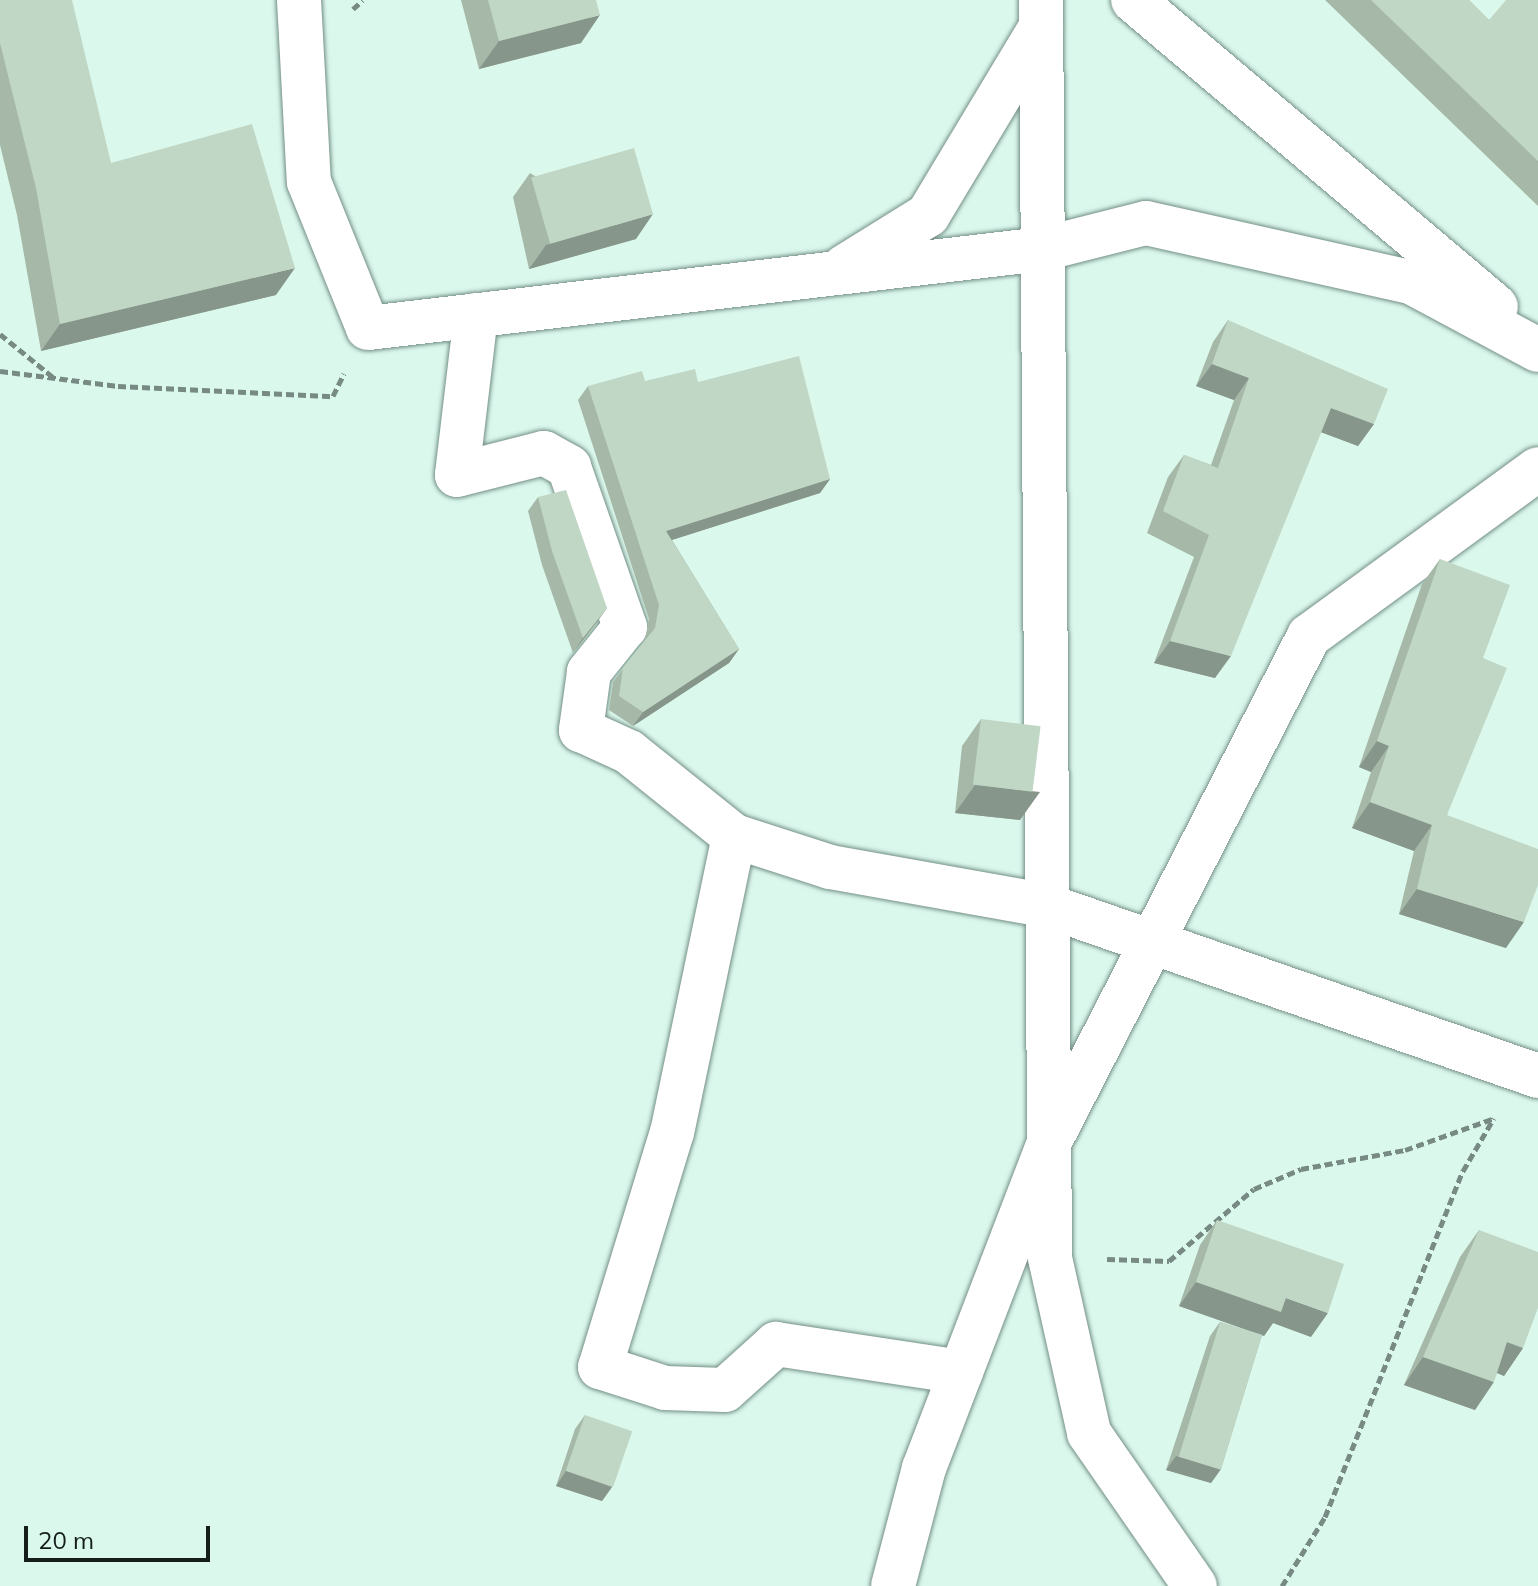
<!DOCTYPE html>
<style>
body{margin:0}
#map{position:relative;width:1538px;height:1586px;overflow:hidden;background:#dbf8ed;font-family:Mulish,sans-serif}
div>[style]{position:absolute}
.path>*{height:5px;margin-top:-2.5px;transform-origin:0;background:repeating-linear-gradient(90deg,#778a83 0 8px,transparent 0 12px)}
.roads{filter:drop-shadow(0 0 2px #748f85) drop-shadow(0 0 2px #748f85)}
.street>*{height:44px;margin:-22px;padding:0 22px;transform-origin:22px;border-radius:22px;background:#fff}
.wall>*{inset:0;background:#a6b9a9}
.shaded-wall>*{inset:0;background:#87968a}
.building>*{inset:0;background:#c1d7c5;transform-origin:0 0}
span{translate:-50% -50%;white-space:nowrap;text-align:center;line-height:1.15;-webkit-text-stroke:6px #dbf8ed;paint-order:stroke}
.scale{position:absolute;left:24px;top:1526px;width:186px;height:36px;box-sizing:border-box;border:4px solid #141e1b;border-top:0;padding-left:10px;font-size:24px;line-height:28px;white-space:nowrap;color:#141e1b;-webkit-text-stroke:6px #dbf8ed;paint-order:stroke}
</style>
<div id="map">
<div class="path">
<div style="left:353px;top:9px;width:13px;rotate:-42deg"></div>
<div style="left:0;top:334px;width:68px;rotate:39.1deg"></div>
<div style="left:0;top:371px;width:119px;rotate:7.2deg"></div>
<div style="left:118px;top:386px;width:215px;rotate:2.7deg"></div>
<div style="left:333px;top:396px;width:25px;rotate:-64deg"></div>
<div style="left:1107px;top:1259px;width:62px;rotate:1.8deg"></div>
<div style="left:1169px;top:1261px;width:111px;rotate:-40.3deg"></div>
<div style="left:1254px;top:1189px;width:51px;rotate:-23.1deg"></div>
<div style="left:1301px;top:1169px;width:106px;rotate:-10.4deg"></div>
<div style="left:1405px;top:1150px;width:92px;rotate:-19.6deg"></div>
<div style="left:1282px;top:1586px;width:81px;rotate:-58.1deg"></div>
<div style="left:1325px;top:1517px;width:373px;rotate:-68.3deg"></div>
<div style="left:1463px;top:1171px;width:61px;rotate:-59.7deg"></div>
</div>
<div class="roads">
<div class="street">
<div style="left:299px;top:0;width:182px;rotate:86.9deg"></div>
<div style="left:309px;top:182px;width:157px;rotate:68deg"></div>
<div style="left:368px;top:328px;width:680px;rotate:-6.68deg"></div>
<div style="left:1043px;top:249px;width:106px;rotate:-14.2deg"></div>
<div style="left:1146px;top:223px;width:271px;rotate:12.6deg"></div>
<div style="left:1411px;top:282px;width:144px;rotate:28.2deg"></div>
<div style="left:1041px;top:0;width:1258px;rotate:89.59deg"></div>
<div style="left:1050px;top:1258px;width:179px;rotate:77.4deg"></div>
<div style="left:1089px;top:1433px;width:186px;rotate:55.3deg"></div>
<div style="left:1133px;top:0;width:475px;rotate:40.2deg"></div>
<div style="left:844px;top:267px;width:99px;rotate:-31.8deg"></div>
<div style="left:928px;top:215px;width:219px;rotate:-59deg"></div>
<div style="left:476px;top:315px;width:161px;rotate:96.8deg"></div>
<div style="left:457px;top:475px;width:90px;rotate:-14.2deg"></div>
<div style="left:544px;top:453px;width:29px;rotate:29deg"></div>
<div style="left:569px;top:467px;width:170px;rotate:70.7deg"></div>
<div style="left:625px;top:627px;width:58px;rotate:128.7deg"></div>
<div style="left:589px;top:672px;width:59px;rotate:97.9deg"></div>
<div style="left:581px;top:730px;width:53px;rotate:24.6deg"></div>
<div style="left:629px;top:752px;width:134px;rotate:38.7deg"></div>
<div style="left:734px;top:836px;width:101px;rotate:17.9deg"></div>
<div style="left:830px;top:867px;width:221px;rotate:10.1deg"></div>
<div style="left:1048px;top:906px;width:519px;rotate:19.13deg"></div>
<div style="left:734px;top:836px;width:302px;rotate:101.8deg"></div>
<div style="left:672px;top:1132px;width:246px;rotate:107deg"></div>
<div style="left:600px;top:1367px;width:68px;rotate:17.9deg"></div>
<div style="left:665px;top:1388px;width:60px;rotate:1.9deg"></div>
<div style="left:725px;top:1390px;width:69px;rotate:-42deg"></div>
<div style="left:776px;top:1344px;width:187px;rotate:8.6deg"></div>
<div style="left:893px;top:1586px;width:122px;rotate:-75.3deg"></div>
<div style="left:924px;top:1468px;width:348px;rotate:-69deg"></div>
<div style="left:1049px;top:1143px;width:570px;rotate:-62.85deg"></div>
<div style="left:1309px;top:636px;width:283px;rotate:-36.1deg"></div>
</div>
</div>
<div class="wall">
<div style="clip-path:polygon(0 0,111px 163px,276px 295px,41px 351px,17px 215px,0 145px)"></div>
<div style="clip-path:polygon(461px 0,596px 0,581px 43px,479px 69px)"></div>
<div style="clip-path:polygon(1325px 0,1469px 0,1489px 20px,1538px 0,1538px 206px)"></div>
<div style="clip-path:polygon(530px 173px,636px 239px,529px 269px,513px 197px)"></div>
<div style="clip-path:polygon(1228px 320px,1374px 424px,1358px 446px,1321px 432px,1215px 678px,1154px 663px,1194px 557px,1147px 533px,1168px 477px,1184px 455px,1211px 465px,1234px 400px,1196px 386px,1213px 342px)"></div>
<div style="clip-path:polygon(645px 381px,698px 382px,830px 479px,820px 493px,672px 540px,739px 649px,729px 663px,633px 726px,609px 710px,613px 682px,645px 640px,649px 619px,578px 400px,588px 386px)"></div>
<div style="clip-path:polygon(538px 497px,607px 608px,573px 653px,542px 565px,528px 511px)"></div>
<div style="clip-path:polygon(1440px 559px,1483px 658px,1447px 815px,1506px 948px,1399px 914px,1414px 851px,1352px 828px,1371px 772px,1359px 767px,1422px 584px)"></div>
<div style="clip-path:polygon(981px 719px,1020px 820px,955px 813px,962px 746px)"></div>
<div style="clip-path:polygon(1217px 1220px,1311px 1337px,1273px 1323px,1264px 1336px,1262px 1335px,1221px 1469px,1211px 1483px,1166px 1470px,1210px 1336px,1220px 1322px,1258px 1334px,1179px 1306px,1200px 1245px)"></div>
<div style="clip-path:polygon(1479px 1230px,1523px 1348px,1504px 1376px,1497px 1373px,1475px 1410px,1404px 1385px,1460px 1257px)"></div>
<div style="clip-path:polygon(585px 1415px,612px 1487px,602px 1501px,556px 1486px,575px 1429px)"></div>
</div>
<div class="shaded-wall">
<div style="clip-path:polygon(600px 15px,581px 43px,479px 69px,499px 41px)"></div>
<div style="clip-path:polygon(653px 214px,636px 239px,529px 269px,546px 245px)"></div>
<div style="clip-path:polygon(295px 268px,276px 295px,41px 351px,60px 324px)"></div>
<div style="clip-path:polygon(1212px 364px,1249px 378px,1234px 400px,1196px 386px)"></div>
<div style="clip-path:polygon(1331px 408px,1374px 424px,1358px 446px,1315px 430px)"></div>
<div style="clip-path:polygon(830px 479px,820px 493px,656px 545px,666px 531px)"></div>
<div style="clip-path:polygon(607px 608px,597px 622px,573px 653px,583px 638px)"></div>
<div style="clip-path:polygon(1170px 641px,1231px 656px,1215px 678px,1154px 663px)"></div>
<div style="clip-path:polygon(739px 649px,729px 663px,633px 726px,643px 712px)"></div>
<div style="clip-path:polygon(1377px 741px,1389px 746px,1371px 772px,1359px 767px)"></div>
<div style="clip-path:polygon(975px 785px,1040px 792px,1020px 820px,955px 813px)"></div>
<div style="clip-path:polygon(1370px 802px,1432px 825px,1414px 851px,1352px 828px)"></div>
<div style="clip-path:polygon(1417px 889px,1524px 922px,1506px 948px,1399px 914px)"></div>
<div style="clip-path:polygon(1196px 1282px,1286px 1298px,1328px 1313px,1311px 1337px,1273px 1323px,1264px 1336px,1179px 1306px)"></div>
<div style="clip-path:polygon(1507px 1342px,1523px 1348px,1504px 1376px,1488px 1369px)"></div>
<div style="clip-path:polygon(1423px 1357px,1494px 1382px,1475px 1410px,1404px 1385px)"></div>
<div style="clip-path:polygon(1176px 1456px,1221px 1469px,1211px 1483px,1166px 1470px)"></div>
<div style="clip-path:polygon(566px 1471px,612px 1487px,602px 1501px,556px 1486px)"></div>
</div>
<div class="building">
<div style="clip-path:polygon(0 0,72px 0,111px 163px,252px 124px,295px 268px,60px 324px,36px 188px,0 43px)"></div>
<div style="clip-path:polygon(488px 0,596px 0,600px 15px,499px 41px)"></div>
<div style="clip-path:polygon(1371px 0,1469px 0,1489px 20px,1506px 0,1538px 0,1538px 161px)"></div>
<div style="left:634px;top:148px;width:69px;height:107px;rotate:74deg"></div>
<div style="clip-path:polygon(1228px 320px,1388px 389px,1374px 424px,1331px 408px,1231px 656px,1170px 641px,1209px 535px,1163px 511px,1184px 455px,1218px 468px,1249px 378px,1212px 364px)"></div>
<div style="clip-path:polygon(799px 356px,830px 479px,666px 531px,739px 649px,643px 712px,619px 696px,623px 668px,655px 628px,659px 605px,588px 386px,642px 371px,645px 381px,695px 369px,698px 382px)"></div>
<div style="clip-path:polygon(566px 490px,607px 608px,583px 638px,552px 551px,538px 497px)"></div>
<div style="clip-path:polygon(1440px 559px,1510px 585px,1483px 658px,1507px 668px,1447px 815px,1538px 849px,1538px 885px,1524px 922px,1417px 889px,1432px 825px,1370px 802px,1389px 746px,1377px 741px)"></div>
<div style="left:981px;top:719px;width:60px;height:66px;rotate:7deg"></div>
<div style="clip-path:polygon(1217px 1220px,1344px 1264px,1328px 1313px,1286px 1298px,1281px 1312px,1196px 1282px)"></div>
<div style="clip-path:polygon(1479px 1230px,1538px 1252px,1538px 1308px,1523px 1348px,1507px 1342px,1494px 1382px,1423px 1357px)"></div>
<div style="left:1220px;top:1322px;width:44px;height:141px;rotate:17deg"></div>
<div style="left:585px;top:1415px;width:50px;height:59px;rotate:19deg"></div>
</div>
<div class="scale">20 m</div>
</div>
